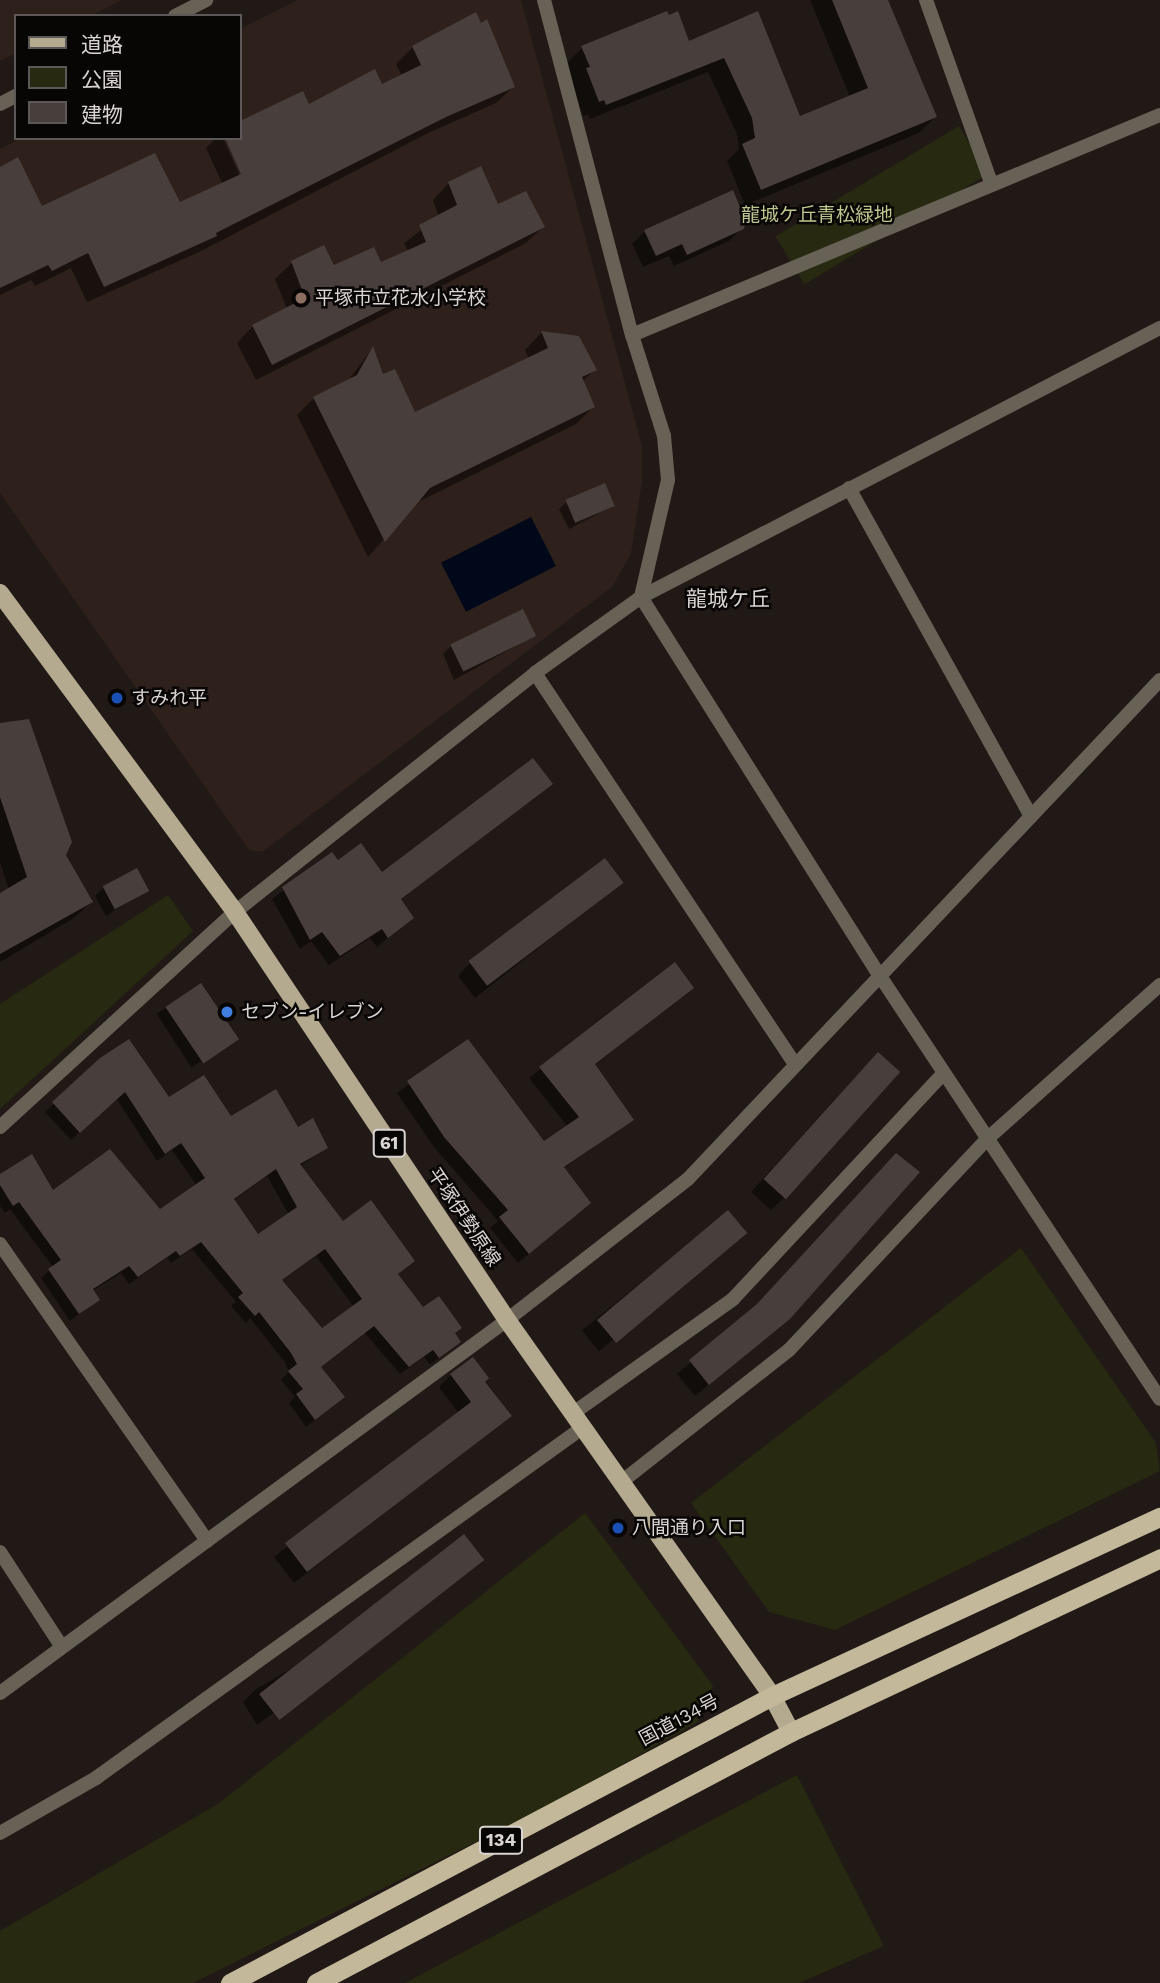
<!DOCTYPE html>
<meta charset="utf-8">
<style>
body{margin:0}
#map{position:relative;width:1160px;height:1983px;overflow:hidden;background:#211916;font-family:"Work Sans","Noto Sans JP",sans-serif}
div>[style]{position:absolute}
.built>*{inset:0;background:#2e201b}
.green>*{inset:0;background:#272910;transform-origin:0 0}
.water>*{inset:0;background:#00081a;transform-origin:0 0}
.shadow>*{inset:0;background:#0007;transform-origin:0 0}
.building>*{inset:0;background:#483f3c;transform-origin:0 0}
.minor>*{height:14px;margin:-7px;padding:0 7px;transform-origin:7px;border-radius:7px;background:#676255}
.tertiary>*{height:14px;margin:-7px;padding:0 7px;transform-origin:7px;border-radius:7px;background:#676255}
.primary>*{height:18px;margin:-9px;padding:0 9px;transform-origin:9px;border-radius:9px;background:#b4aa8f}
.trunk>*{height:19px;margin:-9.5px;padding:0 9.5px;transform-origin:9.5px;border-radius:9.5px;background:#c3b89a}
.dots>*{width:19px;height:19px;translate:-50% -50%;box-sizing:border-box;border:4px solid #080605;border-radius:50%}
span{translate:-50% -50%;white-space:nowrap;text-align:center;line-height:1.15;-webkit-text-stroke:5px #080605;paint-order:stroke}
.shield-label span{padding:2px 5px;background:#080605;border:2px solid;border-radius:5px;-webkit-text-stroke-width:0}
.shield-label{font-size:18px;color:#d9d3d1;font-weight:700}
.park-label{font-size:19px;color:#bfc58c}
.poi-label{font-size:19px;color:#d9d3d1}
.left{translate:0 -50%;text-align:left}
.street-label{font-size:19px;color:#d9d3d1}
.neighbourhood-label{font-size:21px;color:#d9d3d1}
.legend{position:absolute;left:14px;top:14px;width:228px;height:126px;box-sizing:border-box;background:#080605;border:2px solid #5c5857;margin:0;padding:9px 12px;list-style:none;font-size:21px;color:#d9d3d1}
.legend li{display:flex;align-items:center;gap:14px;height:35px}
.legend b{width:35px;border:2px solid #5c5857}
</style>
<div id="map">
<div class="built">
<div style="clip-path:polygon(0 0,122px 0,91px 16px,16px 16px,16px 53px,0 61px)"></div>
<div style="clip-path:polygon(298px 0,521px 0,642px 446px,642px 481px,631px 554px,612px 587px,262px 852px,249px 850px,0 493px,0 149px,22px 138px,240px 138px,240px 29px)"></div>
</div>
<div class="green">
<div style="left:959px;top:126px;width:56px;height:214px;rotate:59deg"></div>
<div style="clip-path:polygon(168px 895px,193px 931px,0 1109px,0 1004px)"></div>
<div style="clip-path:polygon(1021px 1248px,1156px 1443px,1160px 1471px,835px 1630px,769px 1612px,691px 1503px)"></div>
<div style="clip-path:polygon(585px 1513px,713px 1686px,698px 1722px,556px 1802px,193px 1983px,0 1983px,0 1931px,218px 1804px)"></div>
<div style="clip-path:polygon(797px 1775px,884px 1946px,799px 1983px,405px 1983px)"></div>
</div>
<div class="water">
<div style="left:531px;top:517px;width:55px;height:101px;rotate:63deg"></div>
</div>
<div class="shadow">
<div style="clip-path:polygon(810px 0,887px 0,935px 117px,919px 133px,745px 205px,727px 161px,739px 149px,737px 134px,708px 72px,590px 119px,588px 114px,583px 116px,566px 64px,582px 48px,688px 43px,757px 13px,799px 118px,850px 97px)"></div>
<div style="clip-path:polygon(413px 47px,513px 87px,496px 103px,428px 133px,199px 252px,87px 302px,71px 268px,35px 286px,31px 280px,0 295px,0 169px,42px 208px,179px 205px,223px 185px,206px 148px,216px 138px,223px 138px,243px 183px,240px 123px,302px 93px,309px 107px,382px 86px,402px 76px,396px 64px)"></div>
<div style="clip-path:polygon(449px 183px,543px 227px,526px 243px,256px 380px,237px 343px,253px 326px,287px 309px,275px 279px,292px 263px,323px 247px,333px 268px,381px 265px,408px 252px,404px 243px,439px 217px,433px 200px)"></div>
<div style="clip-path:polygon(742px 228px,729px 241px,674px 266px,669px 256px,643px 267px,632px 244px,645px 231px)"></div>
<div style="clip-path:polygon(541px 333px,578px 338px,595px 369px,582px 382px,593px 407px,576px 424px,416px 503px,368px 557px,297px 415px,314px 398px,347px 382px,372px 349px,382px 376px,415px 414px,529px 359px,525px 350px)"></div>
<div style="clip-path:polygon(567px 502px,613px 506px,569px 529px,559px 509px)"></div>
<div style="clip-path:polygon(534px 636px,454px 680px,443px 654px,451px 646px)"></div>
<div style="clip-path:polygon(0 727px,91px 902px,74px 918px,0 962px,0 895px,9px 890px,0 862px)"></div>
<div style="clip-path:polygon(551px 784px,399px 900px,412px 918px,377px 947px,370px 938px,329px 965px,311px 941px,300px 949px,272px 899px,331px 854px,338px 862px,382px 874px)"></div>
<div style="clip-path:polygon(621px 883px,475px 998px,458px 976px,470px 963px)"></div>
<div style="clip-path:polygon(103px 888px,147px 890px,106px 916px,95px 896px)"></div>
<div style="clip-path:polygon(674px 964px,692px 988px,594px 1065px,632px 1120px,563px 1169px,578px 1213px,518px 1263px,490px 1228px,498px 1221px,434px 1147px,397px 1093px,467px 1042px,543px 1143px,568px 1127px,529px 1078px)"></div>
<div style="left:201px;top:985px;width:64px;height:53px;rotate:57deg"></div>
<div style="clip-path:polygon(evenodd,101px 1059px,169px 1099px,230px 1118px,297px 1129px,326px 1148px,300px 1166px,343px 1223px,413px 1261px,396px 1275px,423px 1309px,459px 1341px,430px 1365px,424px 1357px,400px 1374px,365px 1333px,320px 1368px,334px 1405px,306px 1427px,289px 1403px,295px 1397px,281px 1380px,289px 1372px,284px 1361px,250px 1318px,246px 1323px,231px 1306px,236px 1302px,192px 1249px,171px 1263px,167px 1258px,129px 1284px,121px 1273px,92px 1291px,98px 1300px,70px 1321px,41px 1278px,53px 1267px,10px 1209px,5px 1213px,0 1206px,0 1176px,53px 1193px,159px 1211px,197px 1186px,172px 1150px,157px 1161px,116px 1098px,71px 1140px,45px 1112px,101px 1059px,267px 1176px,289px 1215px,257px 1237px,233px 1201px,267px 1176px,101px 1059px,316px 1256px,354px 1307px,322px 1331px,281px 1281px,316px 1256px)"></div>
<div style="clip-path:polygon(865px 1067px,784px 1198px,771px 1210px,751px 1192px)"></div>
<div style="left:728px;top:1212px;width:27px;height:188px;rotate:51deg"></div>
<div style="clip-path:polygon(754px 1309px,789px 1318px,695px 1396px,677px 1374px)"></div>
<div style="clip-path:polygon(451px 1375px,483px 1382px,510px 1416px,294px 1583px,274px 1557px,459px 1414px,439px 1387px)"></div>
<div style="clip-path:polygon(481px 1560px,469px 1572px,257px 1725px,243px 1702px,256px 1689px)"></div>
</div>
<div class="building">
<div style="clip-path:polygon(832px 0,888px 0,937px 117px,761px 190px,742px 144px,755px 138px,752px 118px,724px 58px,606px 105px,604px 100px,599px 102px,586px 68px,590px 67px,581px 46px,667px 11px,669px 15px,678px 11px,689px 41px,758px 11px,800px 116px,868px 88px)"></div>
<div style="clip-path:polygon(476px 12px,481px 23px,487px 19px,515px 87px,446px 117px,216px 233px,217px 236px,104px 287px,88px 253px,52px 271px,48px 265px,0 288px,0 167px,18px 157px,42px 206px,155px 153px,180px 202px,241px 174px,225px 138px,240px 138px,240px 121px,303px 91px,309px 104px,375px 69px,382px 84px,421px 65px,412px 46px)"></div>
<div style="clip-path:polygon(481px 166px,498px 204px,526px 191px,545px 227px,272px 365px,252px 325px,305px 298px,291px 261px,324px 245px,334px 265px,374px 247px,381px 262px,426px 242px,419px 225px,457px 205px,448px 182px)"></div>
<div style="clip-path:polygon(733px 190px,746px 222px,744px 229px,687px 255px,682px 244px,656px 256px,644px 230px)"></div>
<div style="clip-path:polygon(541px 331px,579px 336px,597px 370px,582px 377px,595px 407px,430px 488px,385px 542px,313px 397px,357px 375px,373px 346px,383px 374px,395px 369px,415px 412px,548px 348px)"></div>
<div style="left:605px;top:483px;width:25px;height:43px;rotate:67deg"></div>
<div style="left:523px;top:609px;width:30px;height:81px;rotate:64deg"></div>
<div style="clip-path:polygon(29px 719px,72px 842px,66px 855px,93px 902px,0 954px,0 893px,27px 877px,0 797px,0 723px)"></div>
<div style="clip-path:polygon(533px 758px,553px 784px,401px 899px,414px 918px,388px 938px,382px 929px,340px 956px,322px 932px,310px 940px,282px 887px,332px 852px,338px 860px,361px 843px,382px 872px)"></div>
<div style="left:605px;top:858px;width:31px;height:171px;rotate:53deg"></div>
<div style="left:137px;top:868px;width:26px;height:39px;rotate:62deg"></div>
<div style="clip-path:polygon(675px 962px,694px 988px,595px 1064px,634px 1120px,564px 1167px,591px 1203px,529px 1254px,499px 1217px,508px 1210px,444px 1137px,407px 1081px,468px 1039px,544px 1141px,579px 1117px,539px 1067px)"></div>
<div style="left:201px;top:983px;width:68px;height:43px;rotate:56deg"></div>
<div style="clip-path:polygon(evenodd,129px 1039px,169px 1097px,204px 1075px,231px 1116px,276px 1089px,298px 1127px,313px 1118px,328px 1148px,300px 1164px,343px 1221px,371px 1200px,415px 1261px,398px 1274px,423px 1307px,439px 1296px,462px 1328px,455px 1333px,461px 1342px,439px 1358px,433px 1350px,409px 1367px,374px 1326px,321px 1367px,345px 1397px,315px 1420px,296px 1394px,303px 1389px,288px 1371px,297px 1364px,291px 1353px,259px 1312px,255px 1316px,238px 1297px,243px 1293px,201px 1242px,180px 1256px,176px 1251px,138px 1277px,129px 1266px,93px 1289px,100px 1300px,79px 1314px,48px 1269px,61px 1260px,19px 1202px,13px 1206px,0 1185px,0 1174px,32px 1154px,53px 1190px,110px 1149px,160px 1209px,205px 1178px,181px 1143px,165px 1154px,125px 1092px,80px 1133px,52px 1102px,100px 1058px,129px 1039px,276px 1169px,297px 1207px,258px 1234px,234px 1199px,276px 1169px,129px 1039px,325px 1249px,362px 1299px,322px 1328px,282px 1280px,325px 1249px)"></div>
<div style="left:878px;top:1052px;width:30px;height:171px;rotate:42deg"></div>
<div style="clip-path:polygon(896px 1153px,920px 1172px,790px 1319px,709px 1385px,689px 1360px,757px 1304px)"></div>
<div style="left:728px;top:1210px;width:30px;height:171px;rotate:50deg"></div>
<div style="clip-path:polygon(473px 1357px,489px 1378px,485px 1382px,512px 1416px,307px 1572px,285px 1543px,471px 1402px,450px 1374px)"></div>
<div style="left:464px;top:1534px;width:33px;height:260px;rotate:52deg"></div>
</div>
<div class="minor">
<div style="left:926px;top:0;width:194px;rotate:70.4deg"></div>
<div style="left:632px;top:335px;width:572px;rotate:-22.62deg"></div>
<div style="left:849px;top:488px;width:373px;rotate:61deg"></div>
<div style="left:641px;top:597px;width:585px;rotate:-27.4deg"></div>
<div style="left:535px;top:673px;width:470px;rotate:56.4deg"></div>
<div style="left:0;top:1244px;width:362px;rotate:55.1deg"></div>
<div style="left:572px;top:1414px;width:198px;rotate:-35.5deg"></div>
<div style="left:733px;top:1299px;width:309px;rotate:-47deg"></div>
<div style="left:620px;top:1483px;width:215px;rotate:-38.2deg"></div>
<div style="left:789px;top:1350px;width:289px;rotate:-46.8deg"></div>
<div style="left:987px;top:1139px;width:232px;rotate:-41.7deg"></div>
<div style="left:0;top:1552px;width:113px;rotate:56.9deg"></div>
<div style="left:0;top:1693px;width:629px;rotate:-36.34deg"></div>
<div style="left:0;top:1833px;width:111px;rotate:-29.8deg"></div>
<div style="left:96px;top:1778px;width:599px;rotate:-35.76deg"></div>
</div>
<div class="tertiary">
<div style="left:544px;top:0;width:346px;rotate:75.3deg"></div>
<div style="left:632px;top:335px;width:106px;rotate:72.4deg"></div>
<div style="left:664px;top:436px;width:44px;rotate:84.8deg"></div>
<div style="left:668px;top:480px;width:120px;rotate:103deg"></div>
<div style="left:641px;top:597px;width:448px;rotate:57.8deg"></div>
<div style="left:880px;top:976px;width:507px;rotate:56.5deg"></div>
<div style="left:175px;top:16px;width:35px;rotate:-27deg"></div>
<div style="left:0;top:104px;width:18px;rotate:-27deg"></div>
<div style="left:0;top:1127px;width:319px;rotate:-42.5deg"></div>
<div style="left:235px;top:912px;width:384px;rotate:-38.5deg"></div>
<div style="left:535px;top:673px;width:130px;rotate:-35.6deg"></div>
<div style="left:507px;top:1320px;width:229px;rotate:-37.9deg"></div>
<div style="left:688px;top:1179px;width:687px;rotate:-46.59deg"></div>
</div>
<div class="primary">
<div style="left:0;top:593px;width:396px;rotate:53.6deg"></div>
<div style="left:235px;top:912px;width:490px;rotate:56.3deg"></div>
<div style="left:507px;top:1320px;width:460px;rotate:54.8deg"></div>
<div style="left:772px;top:1696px;width:41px;rotate:62.2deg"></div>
</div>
<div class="trunk">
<div style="left:230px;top:1983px;width:613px;rotate:-27.9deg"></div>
<div style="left:772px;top:1696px;width:427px;rotate:-24.8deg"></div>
<div style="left:316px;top:1983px;width:537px;rotate:-27.85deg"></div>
<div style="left:791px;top:1732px;width:408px;rotate:-25.2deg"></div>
</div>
<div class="dots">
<div style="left:301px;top:298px;background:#8d6e63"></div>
<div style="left:117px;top:698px;background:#1a4fb4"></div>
<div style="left:227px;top:1012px;background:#3f7fe0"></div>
<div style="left:618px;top:1528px;background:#1a4fb4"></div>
</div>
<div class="shield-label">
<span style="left:389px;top:1143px">61</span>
<span style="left:501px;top:1840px">134</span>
</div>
<div class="park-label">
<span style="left:817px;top:215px">龍城ケ丘青松緑地</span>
</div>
<div class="poi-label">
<span class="left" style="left:315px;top:298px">平塚市立花水小学校</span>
<span class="left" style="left:131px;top:698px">すみれ平</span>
<span class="left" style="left:241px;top:1012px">セブン-イレブン</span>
<span class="left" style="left:632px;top:1528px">八間通り入口</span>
</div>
<div class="street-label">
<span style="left:464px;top:1217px;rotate:56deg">平塚伊勢原線</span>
<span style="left:679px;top:1720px;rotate:-28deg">国道134号</span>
</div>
<div class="neighbourhood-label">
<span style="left:728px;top:599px">龍城ケ丘</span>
</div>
<ul class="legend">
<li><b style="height:9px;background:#b4aa8f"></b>道路</li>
<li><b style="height:19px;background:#272910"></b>公園</li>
<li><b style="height:19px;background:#483f3c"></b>建物</li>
</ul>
</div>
